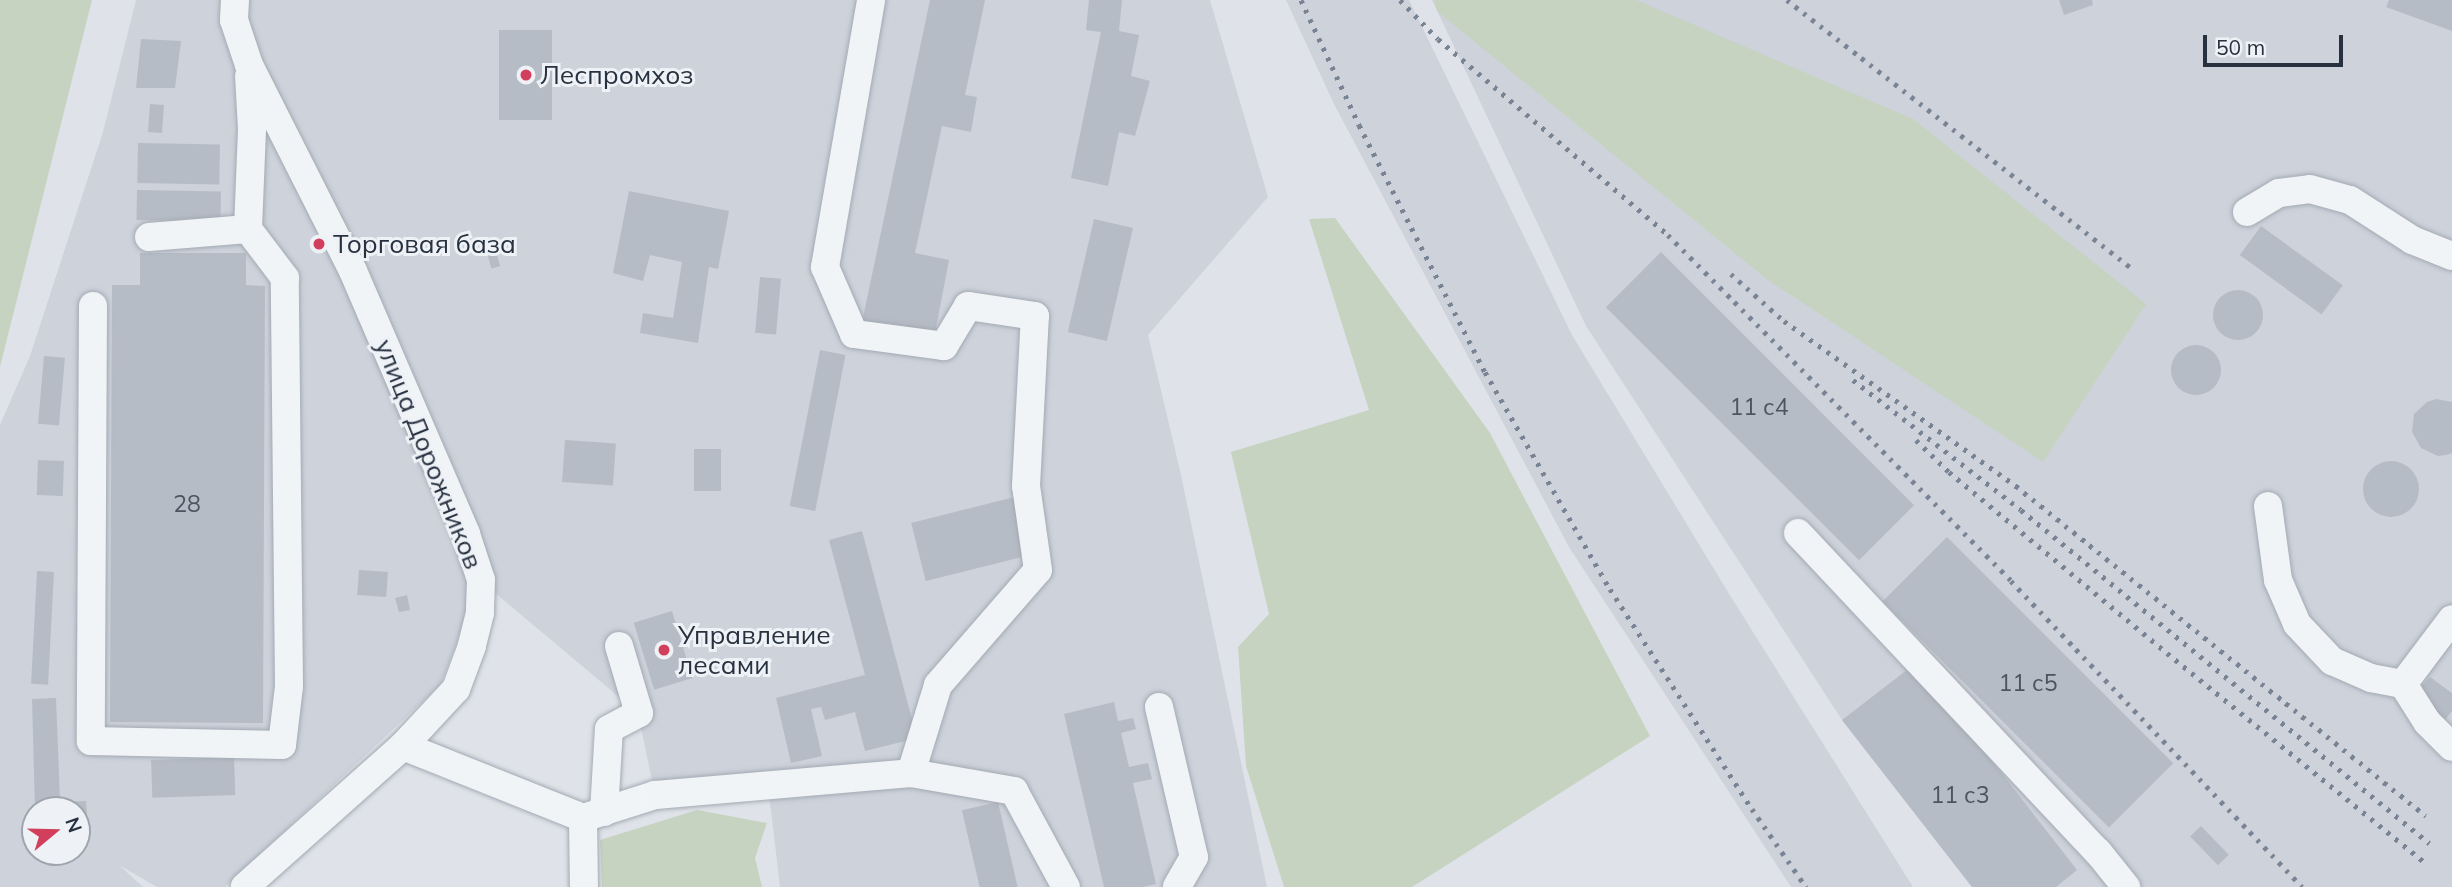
<!DOCTYPE html>
<meta charset="utf-8">
<style>
body{margin:0}
#map{position:relative;width:2452px;height:887px;overflow:hidden;background:#dfe3e9;font-family:Mulish,sans-serif}
div>[style]{position:absolute}
.built>*{inset:0;background:#cdd2db}
.green>*{inset:0;background:#c5d3c0}
.building>*{inset:0;background:#b6bcc5;transform-origin:0 0}
.round{border-radius:50%}
.roads{filter:drop-shadow(0 0 2px #a4aab3) drop-shadow(0 0 2px #a4aab3)}
.minor>*{height:28px;margin:-14px;padding:0 14px;transform-origin:14px;border-radius:14px;background:#f1f4f7}
.rail>*{height:5px;margin-top:-2.5px;transform-origin:0;background:repeating-linear-gradient(90deg,#788393 0 3.5px,transparent 0 10.5px)}
.dots>*{width:19px;height:19px;translate:-50% -50%;box-sizing:border-box;border:4px solid #eef2f6;border-radius:50%}
span{translate:-50% -50%;white-space:nowrap;text-align:center;line-height:1.15;-webkit-text-stroke:6px #eef2f6;paint-order:stroke}
.number-label{font-size:23px;color:#4b5461}
.number-label span{-webkit-text-stroke-width:0}
.poi-label{font-size:26px;color:#273140}
.left{translate:0 -50%;text-align:left}
.street-label{font-size:26px;color:#273140}
.north{position:absolute;left:21px;top:796px;width:70px;height:70px;box-sizing:border-box;background:#eef2f6;border:2px solid #9ea5ad;border-radius:50%;rotate:71deg;font-size:19px;font-weight:700;line-height:28px;text-align:center;color:#273140}
.north::after{content:'';display:block;margin:auto;width:24px;height:32px;background:#d23f5c;clip-path:polygon(50% 0,100% 100%,50% 72%,0 100%)}
.scale{position:absolute;left:2203px;top:35px;width:140px;height:32px;box-sizing:border-box;border:4px solid #273140;border-top:0;padding-left:9px;font-size:21px;line-height:24px;white-space:nowrap;color:#273140;-webkit-text-stroke:5px #eef2f6;paint-order:stroke}
</style>
<div id="map">
<div class="built">
<div style="clip-path:polygon(evenodd,136px 0,1210px 0,1268px 197px,1148px 335px,1181px 475px,1267px 887px,780px 887px,768px 785px,655px 795px,638px 713px,481px 581px,440px 685px,225px 887px,157px 887px,119px 865px,143px 887px,0 887px,0 425px,30px 356px,103px 132px,136px 0,35px 810px,77px 810px,77px 852px,35px 852px,35px 810px)"></div>
<div style="clip-path:polygon(1286px 0,1409px 0,1572px 335px,1731px 597px,1913px 887px,1791px 887px,1569px 547px,1334px 104px)"></div>
<div style="clip-path:polygon(1432px 0,2452px 0,2452px 887px,1972px 887px,1842px 720px,1586px 326px)"></div>
</div>
<div class="green">
<div style="clip-path:polygon(0 0,92px 0,0 367px)"></div>
<div style="clip-path:polygon(1434px 0,1636px 0,1913px 119px,2146px 304px,2043px 462px,1768px 280px,1438px 12px)"></div>
<div style="clip-path:polygon(1335px 218px,1490px 433px,1650px 736px,1412px 887px,1284px 887px,1246px 766px,1238px 647px,1269px 614px,1231px 452px,1369px 410px,1309px 219px)"></div>
<div style="clip-path:polygon(697px 810px,767px 823px,755px 858px,762px 887px,602px 887px,600px 840px)"></div>
</div>
<div class="building">
<div style="clip-path:polygon(930px 0,985px 0,965px 95px,977px 97px,971px 132px,942px 126px,915px 253px,949px 260px,935px 333px,861px 327px)"></div>
<div style="clip-path:polygon(1089px 0,1122px 0,1119px 31px,1139px 35px,1131px 76px,1150px 81px,1135px 136px,1119px 132px,1108px 186px,1071px 178px,1101px 32px,1086px 30px)"></div>
<div style="clip-path:polygon(2059px 0,2092px 0,2093px 5px,2064px 15px)"></div>
<div style="clip-path:polygon(2389px 0,2452px 0,2452px 31px,2386px 7px)"></div>
<div style="left:499px;top:30px;width:53px;height:90px"></div>
<div style="clip-path:polygon(141px 39px,181px 41px,175px 88px,136px 88px)"></div>
<div style="left:150px;top:104px;width:14px;height:28px;rotate:4deg"></div>
<div style="left:138px;top:143px;width:82px;height:40px;rotate:1deg"></div>
<div style="left:137px;top:190px;width:84px;height:30px;rotate:1deg"></div>
<div style="clip-path:polygon(629px 191px,729px 211px,718px 269px,709px 267px,698px 343px,640px 333px,643px 313px,673px 318px,682px 262px,650px 255px,643px 281px,613px 273px)"></div>
<div style="left:1094px;top:219px;width:40px;height:116px;rotate:13deg"></div>
<div style="left:2261px;top:226px;width:101px;height:36px;rotate:36deg"></div>
<div style="left:493px;top:241px;width:26px;height:9px;rotate:74deg"></div>
<div style="left:1661px;top:252px;width:358px;height:78px;rotate:45deg"></div>
<div style="clip-path:polygon(140px 253px,246px 253px,246px 285px,265px 286px,263px 723px,110px 722px,112px 285px,140px 285px)"></div>
<div style="left:760px;top:277px;width:21px;height:56px;rotate:5deg"></div>
<div class="round" style="left:2213px;top:290px;width:50px;height:50px"></div>
<div class="round" style="left:2171px;top:345px;width:50px;height:50px"></div>
<div style="left:820px;top:350px;width:26px;height:159px;rotate:11deg"></div>
<div style="left:44px;top:356px;width:21px;height:68px;rotate:5deg"></div>
<div style="clip-path:polygon(2436px 399px,2452px 402px,2452px 453px,2446px 455px,2438px 456px,2421px 448px,2412px 432px,2414px 414px,2427px 402px)"></div>
<div style="left:565px;top:440px;width:51px;height:42px;rotate:4deg"></div>
<div style="left:694px;top:449px;width:27px;height:42px"></div>
<div style="left:38px;top:460px;width:26px;height:35px;rotate:2deg"></div>
<div class="round" style="left:2363px;top:461px;width:56px;height:56px"></div>
<div style="left:1015px;top:497px;width:60px;height:107px;rotate:76deg"></div>
<div style="clip-path:polygon(862px 531px,917px 738px,865px 751px,855px 712px,825px 720px,821px 707px,811px 709px,822px 756px,791px 763px,776px 698px,865px 675px,829px 540px)"></div>
<div style="left:1947px;top:537px;width:320px;height:91px;rotate:45deg"></div>
<div style="left:359px;top:570px;width:29px;height:25px;rotate:4deg"></div>
<div style="left:37px;top:571px;width:17px;height:113px;rotate:3deg"></div>
<div style="clip-path:polygon(407px 595px,410px 610px,399px 612px,395px 598px)"></div>
<div style="left:672px;top:611px;width:70px;height:40px;rotate:73deg"></div>
<div style="clip-path:polygon(1916px 663px,2077px 870px,2056px 887px,1972px 887px,1842px 720px)"></div>
<div style="clip-path:polygon(2430px 677px,2452px 693px,2452px 711px,2445px 720px,2414px 695px)"></div>
<div style="clip-path:polygon(56px 698px,60px 802px,86px 801px,87px 814px,77px 814px,77px 810px,35px 810px,32px 699px)"></div>
<div style="clip-path:polygon(1114px 702px,1118px 721px,1133px 718px,1136px 729px,1121px 733px,1129px 767px,1148px 763px,1152px 779px,1133px 783px,1156px 884px,1143px 887px,1104px 887px,1064px 714px)"></div>
<div style="left:234px;top:757px;width:38px;height:83px;rotate:88deg"></div>
<div style="left:998px;top:802px;width:87px;height:37px;rotate:77deg"></div>
<div style="left:2201px;top:826px;width:40px;height:15px;rotate:46deg"></div>
</div>
<div class="roads">
<div class="minor">
<div style="left:235px;top:0;width:20px;rotate:93deg"></div>
<div style="left:234px;top:20px;width:47px;rotate:71.6deg"></div>
<div style="left:249px;top:65px;width:231px;rotate:63.2deg"></div>
<div style="left:353px;top:271px;width:286px;rotate:66.7deg"></div>
<div style="left:466px;top:534px;width:48px;rotate:71.9deg"></div>
<div style="left:481px;top:580px;width:33px;rotate:92deg"></div>
<div style="left:480px;top:613px;width:34px;rotate:104deg"></div>
<div style="left:472px;top:646px;width:46px;rotate:110.4deg"></div>
<div style="left:456px;top:689px;width:78px;rotate:132.9deg"></div>
<div style="left:403px;top:746px;width:212px;rotate:138.3deg"></div>
<div style="left:2247px;top:212px;width:37px;rotate:-31deg"></div>
<div style="left:2279px;top:193px;width:31px;rotate:-7deg"></div>
<div style="left:2310px;top:189px;width:41px;rotate:15.4deg"></div>
<div style="left:2350px;top:200px;width:74px;rotate:32.8deg"></div>
<div style="left:2412px;top:240px;width:43px;rotate:21.8deg"></div>
<div style="left:149px;top:237px;width:99px;rotate:-4.6deg"></div>
<div style="left:248px;top:229px;width:100px;rotate:-87.7deg"></div>
<div style="left:252px;top:129px;width:53px;rotate:-93.2deg"></div>
<div style="left:93px;top:306px;width:435px;rotate:90.3deg"></div>
<div style="left:91px;top:741px;width:191px;rotate:1.2deg"></div>
<div style="left:282px;top:745px;width:59px;rotate:-83.2deg"></div>
<div style="left:289px;top:686px;width:408px;rotate:-90.6deg"></div>
<div style="left:285px;top:278px;width:61px;rotate:-127.1deg"></div>
<div style="left:2268px;top:506px;width:75px;rotate:82.3deg"></div>
<div style="left:2278px;top:580px;width:48px;rotate:66.6deg"></div>
<div style="left:2297px;top:624px;width:51px;rotate:46.6deg"></div>
<div style="left:2332px;top:661px;width:43px;rotate:23.6deg"></div>
<div style="left:2371px;top:678px;width:33px;rotate:11deg"></div>
<div style="left:2403px;top:684px;width:45px;rotate:57.7deg"></div>
<div style="left:2427px;top:722px;width:35px;rotate:45deg"></div>
<div style="left:1798px;top:533px;width:438px;rotate:46.8deg"></div>
<div style="left:2098px;top:852px;width:45px;rotate:51.3deg"></div>
<div style="left:2403px;top:684px;width:81px;rotate:-53deg"></div>
<div style="left:1159px;top:707px;width:154px;rotate:76.9deg"></div>
<div style="left:1194px;top:857px;width:34px;rotate:120deg"></div>
<div style="left:403px;top:746px;width:194px;rotate:21.8deg"></div>
<div style="left:583px;top:818px;width:69px;rotate:89.2deg"></div>
<div style="left:911px;top:773px;width:105px;rotate:9.9deg"></div>
<div style="left:1014px;top:791px;width:109px;rotate:61.6deg"></div>
<div style="left:604px;top:812px;width:83px;rotate:-86.6deg"></div>
<div style="left:609px;top:729px;width:34px;rotate:-28deg"></div>
<div style="left:639px;top:713px;width:70px;rotate:-106.6deg"></div>
<div style="left:583px;top:818px;width:76px;rotate:-17.7deg"></div>
<div style="left:655px;top:795px;width:257px;rotate:-4.9deg"></div>
<div style="left:911px;top:773px;width:92px;rotate:-72.9deg"></div>
<div style="left:938px;top:685px;width:152px;rotate:-49deg"></div>
<div style="left:1038px;top:570px;width:85px;rotate:-98.1deg"></div>
<div style="left:1026px;top:486px;width:170px;rotate:-87deg"></div>
<div style="left:1035px;top:316px;width:68px;rotate:-171.5deg"></div>
<div style="left:968px;top:306px;width:47px;rotate:121deg"></div>
<div style="left:944px;top:346px;width:91px;rotate:-172.4deg"></div>
<div style="left:854px;top:334px;width:73px;rotate:-113.4deg"></div>
<div style="left:825px;top:267px;width:271px;rotate:-80.2deg"></div>
</div>
</div>
<div class="rail">
<div style="left:1301px;top:0;width:138px;rotate:65.1deg"></div>
<div style="left:1359px;top:125px;width:277px;rotate:63deg"></div>
<div style="left:1485px;top:372px;width:250px;rotate:60.1deg"></div>
<div style="left:1610px;top:589px;width:262px;rotate:57.2deg"></div>
<div style="left:1752px;top:809px;width:95px;rotate:55.3deg"></div>
<div style="left:1400px;top:0;width:54px;rotate:45.7deg"></div>
<div style="left:1438px;top:39px;width:302px;rotate:40.4deg"></div>
<div style="left:1668px;top:235px;width:487px;rotate:45.2deg"></div>
<div style="left:2011px;top:581px;width:422px;rotate:46.4deg"></div>
<div style="left:1787px;top:0;width:441px;rotate:37.9deg"></div>
<div style="left:1731px;top:274px;width:71px;rotate:41.6deg"></div>
<div style="left:1784px;top:321px;width:285px;rotate:35.4deg"></div>
<div style="left:2016px;top:486px;width:526px;rotate:38.83deg"></div>
<div style="left:1853px;top:380px;width:212px;rotate:37.7deg"></div>
<div style="left:2021px;top:510px;width:527px;rotate:39.22deg"></div>
<div style="left:1916px;top:440px;width:46px;rotate:44.1deg"></div>
<div style="left:1949px;top:472px;width:283px;rotate:39.7deg"></div>
<div style="left:2167px;top:653px;width:335px;rotate:39.1deg"></div>
</div>
<div class="dots">
<div style="left:526px;top:75px;background:#d23f5c"></div>
<div style="left:319px;top:244px;background:#d23f5c"></div>
<div style="left:664px;top:650px;background:#d23f5c"></div>
</div>
<div class="number-label">
<span style="left:1759px;top:407px">11 с4</span>
<span style="left:187px;top:504px">28</span>
<span style="left:2028px;top:683px">11 с5</span>
<span style="left:1960px;top:795px">11 с3</span>
</div>
<div class="poi-label">
<span class="left" style="left:540px;top:75px">Леспромхоз</span>
<span class="left" style="left:333px;top:244px">Торговая база</span>
<span class="left" style="left:678px;top:650px">Управление<br>лесами</span>
</div>
<div class="street-label">
<span style="left:429px;top:454px;rotate:68deg">улица Дорожников</span>
</div>
<div class="north">N</div>
<div class="scale">50 m</div>
</div>
